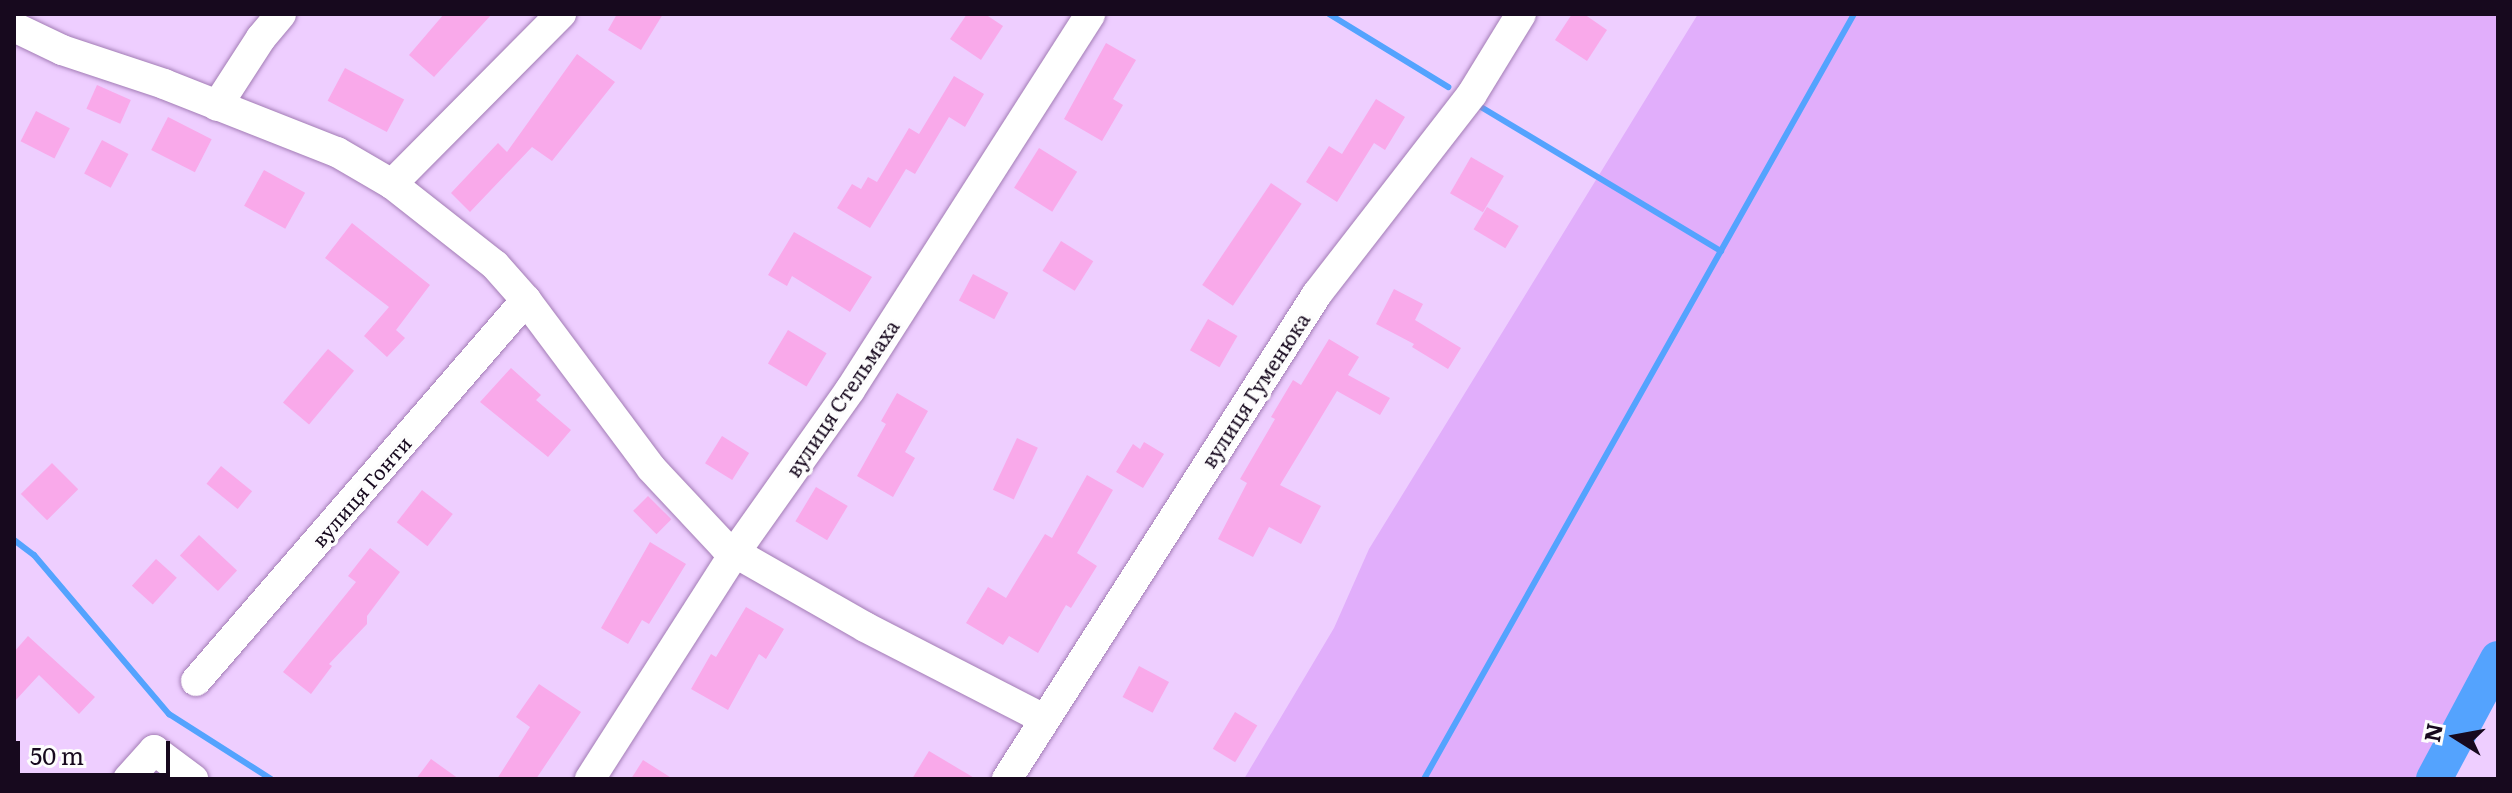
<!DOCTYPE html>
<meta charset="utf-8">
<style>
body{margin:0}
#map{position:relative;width:2512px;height:793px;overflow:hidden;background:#eeceff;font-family:Literata,serif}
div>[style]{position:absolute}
.green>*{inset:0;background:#e1aefb}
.stream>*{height:6px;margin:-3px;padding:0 3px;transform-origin:3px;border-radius:3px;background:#54a3fe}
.river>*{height:36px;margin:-18px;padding:0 18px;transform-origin:18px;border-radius:18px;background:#54a3fe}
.building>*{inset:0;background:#f9a9ea;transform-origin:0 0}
.roads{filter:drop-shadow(0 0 2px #a27cb5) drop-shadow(0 0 2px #a27cb5)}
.minor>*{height:30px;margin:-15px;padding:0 15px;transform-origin:15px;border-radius:15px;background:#fff}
span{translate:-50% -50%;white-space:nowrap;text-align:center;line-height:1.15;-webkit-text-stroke:7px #fdfdfd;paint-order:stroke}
.street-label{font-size:20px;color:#17091e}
.frame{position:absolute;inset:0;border:16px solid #17091e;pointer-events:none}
.north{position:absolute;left:2416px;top:697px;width:80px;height:80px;-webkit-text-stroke:6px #fdfdfd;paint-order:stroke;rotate:281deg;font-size:22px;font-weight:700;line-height:32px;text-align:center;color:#17091e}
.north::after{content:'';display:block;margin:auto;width:28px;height:36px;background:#17091e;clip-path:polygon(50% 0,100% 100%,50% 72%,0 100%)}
.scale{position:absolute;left:16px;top:741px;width:154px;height:36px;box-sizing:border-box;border:4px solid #17091e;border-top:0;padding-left:10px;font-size:24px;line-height:28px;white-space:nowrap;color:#17091e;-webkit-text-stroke:6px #fdfdfd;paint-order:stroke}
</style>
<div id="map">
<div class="green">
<div style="clip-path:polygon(1698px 14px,2498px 14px,2498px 659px,2434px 779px,1244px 779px,1334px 628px,1369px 549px)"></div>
</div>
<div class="stream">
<div style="left:1329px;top:14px;width:140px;rotate:31.5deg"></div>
<div style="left:1476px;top:104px;width:286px;rotate:31deg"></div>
<div style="left:14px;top:540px;width:25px;rotate:37deg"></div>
<div style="left:34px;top:555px;width:209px;rotate:49.7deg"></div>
<div style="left:169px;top:714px;width:121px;rotate:32.5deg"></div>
<div style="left:1424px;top:779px;width:878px;rotate:-60.66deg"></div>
</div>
<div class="river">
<div style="left:2434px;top:779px;width:136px;rotate:-61.9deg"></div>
</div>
<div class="building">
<div style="clip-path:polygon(444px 14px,492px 14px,434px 77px,409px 55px)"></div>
<div style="clip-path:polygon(617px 14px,663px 14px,641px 50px,608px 30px)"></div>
<div style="clip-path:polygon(967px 14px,985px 14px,1003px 26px,981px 60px,950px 39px)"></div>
<div style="clip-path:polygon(1572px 14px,1584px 14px,1607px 30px,1587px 61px,1555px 40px)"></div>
<div style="clip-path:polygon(1106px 43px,1136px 60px,1113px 99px,1123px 105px,1102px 141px,1064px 119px)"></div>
<div style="clip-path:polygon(577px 54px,615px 82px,552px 161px,532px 147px,470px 212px,451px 193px,498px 143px,507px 152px)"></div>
<div style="left:345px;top:68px;width:67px;height:37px;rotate:28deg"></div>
<div style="clip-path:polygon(954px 76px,984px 94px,965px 127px,949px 117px,915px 174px,906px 169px,870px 228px,837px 208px,852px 184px,861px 189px,868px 177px,877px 182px,909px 128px,919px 134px)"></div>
<div style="left:97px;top:85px;width:37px;height:26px;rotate:24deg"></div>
<div style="clip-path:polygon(1376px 99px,1405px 117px,1385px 150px,1374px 143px,1337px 202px,1306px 182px,1329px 146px,1342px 154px)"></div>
<div style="left:36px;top:111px;width:38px;height:34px;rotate:27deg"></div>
<div style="left:168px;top:117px;width:49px;height:37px;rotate:27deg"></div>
<div style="left:102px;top:140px;width:30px;height:38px;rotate:28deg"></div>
<div style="left:1039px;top:148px;width:45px;height:47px;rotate:32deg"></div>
<div style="left:1471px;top:157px;width:38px;height:42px;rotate:30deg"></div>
<div style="left:264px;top:170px;width:47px;height:41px;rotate:29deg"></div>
<div style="left:1271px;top:183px;width:37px;height:123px;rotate:34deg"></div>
<div style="left:1487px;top:207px;width:37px;height:26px;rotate:31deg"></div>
<div style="clip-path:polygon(352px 223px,430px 285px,396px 330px,405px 338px,387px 357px,364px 336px,389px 307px,325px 258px)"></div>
<div style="clip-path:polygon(794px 232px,872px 277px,850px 312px,792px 276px,787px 286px,768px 275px)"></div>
<div style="left:1061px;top:241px;width:38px;height:35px;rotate:32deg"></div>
<div style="left:973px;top:274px;width:40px;height:30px;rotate:28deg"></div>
<div style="clip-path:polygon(1394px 289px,1423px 304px,1415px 320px,1461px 348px,1448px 369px,1412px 347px,1414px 344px,1376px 324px)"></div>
<div style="left:1208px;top:319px;width:34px;height:36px;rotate:30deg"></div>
<div style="left:788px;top:330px;width:45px;height:39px;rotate:31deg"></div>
<div style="clip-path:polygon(1329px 339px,1359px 357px,1348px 375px,1390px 398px,1380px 415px,1337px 391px,1280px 485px,1321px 506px,1301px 544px,1269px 527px,1253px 557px,1218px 539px,1247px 483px,1240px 479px,1275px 419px,1271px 417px,1293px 380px,1301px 385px)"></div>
<div style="left:328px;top:349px;width:34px;height:70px;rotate:40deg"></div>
<div style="clip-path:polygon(511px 368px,541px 395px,536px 400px,571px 430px,548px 457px,480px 402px)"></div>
<div style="clip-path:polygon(897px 393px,928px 411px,905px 452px,915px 458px,893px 497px,857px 476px,886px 424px,881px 421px)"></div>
<div style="left:722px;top:436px;width:32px;height:32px;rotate:32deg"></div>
<div style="left:1017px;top:438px;width:23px;height:57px;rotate:25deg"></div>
<div style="clip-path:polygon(1144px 442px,1164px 454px,1143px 488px,1116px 472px,1133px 444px,1140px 449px)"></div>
<div style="left:52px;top:463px;width:37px;height:44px;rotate:45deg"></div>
<div style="left:221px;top:466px;width:40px;height:23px;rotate:39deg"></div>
<div style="clip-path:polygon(1087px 475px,1113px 490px,1077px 553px,1097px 566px,1071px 608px,1066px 605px,1038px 653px,1009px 636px,1003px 645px,966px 623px,988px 587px,1006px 598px,1045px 534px,1052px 538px)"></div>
<div style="left:816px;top:487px;width:37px;height:40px;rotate:31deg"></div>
<div style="left:422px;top:490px;width:39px;height:41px;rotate:38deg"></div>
<div style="left:648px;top:496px;width:33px;height:21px;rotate:45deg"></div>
<div style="left:199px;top:535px;width:52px;height:28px;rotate:43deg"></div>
<div style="clip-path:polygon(650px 542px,686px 564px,649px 624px,642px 620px,628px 644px,601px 628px)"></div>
<div style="clip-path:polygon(370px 548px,400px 572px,367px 616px,367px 624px,329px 664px,332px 666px,311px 694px,283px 672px,356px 582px,348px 576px)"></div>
<div style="left:156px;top:559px;width:28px;height:36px;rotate:42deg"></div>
<div style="clip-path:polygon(746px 607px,784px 629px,766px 659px,759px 654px,728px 710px,691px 689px,711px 654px,716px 657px)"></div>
<div style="clip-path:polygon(28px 636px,95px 697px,79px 714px,39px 675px,14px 702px,14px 652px)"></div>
<div style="left:1139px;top:666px;width:34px;height:35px;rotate:28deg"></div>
<div style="clip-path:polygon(539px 684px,581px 712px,536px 779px,497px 779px,530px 727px,516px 717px)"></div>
<div style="left:1235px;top:712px;width:26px;height:43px;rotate:31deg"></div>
<div style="clip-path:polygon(929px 751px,976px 779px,912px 779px)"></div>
<div style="clip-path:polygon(431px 759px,459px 779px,416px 779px)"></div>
<div style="clip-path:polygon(643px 760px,673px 779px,631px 779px)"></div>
</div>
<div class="roads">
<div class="minor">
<div style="left:14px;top:27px;width:53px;rotate:25.6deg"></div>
<div style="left:62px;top:50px;width:108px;rotate:18.4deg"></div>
<div style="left:164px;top:84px;width:186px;rotate:21.5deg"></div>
<div style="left:337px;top:152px;width:64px;rotate:30.2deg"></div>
<div style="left:392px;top:184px;width:131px;rotate:38.2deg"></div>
<div style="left:495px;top:265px;width:47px;rotate:48.5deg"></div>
<div style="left:526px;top:300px;width:209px;rotate:53.3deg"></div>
<div style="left:651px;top:468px;width:108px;rotate:46.9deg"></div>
<div style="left:725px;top:547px;width:161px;rotate:29.7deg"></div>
<div style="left:865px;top:627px;width:201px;rotate:27.2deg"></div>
<div style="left:217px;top:106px;width:81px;rotate:-57.1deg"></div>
<div style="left:261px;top:38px;width:31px;rotate:-50deg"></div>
<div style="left:392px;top:184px;width:240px;rotate:-45.2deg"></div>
<div style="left:196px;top:681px;width:504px;rotate:-49.1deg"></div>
<div style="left:128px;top:779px;width:39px;rotate:-48deg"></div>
<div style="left:154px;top:750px;width:49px;rotate:36.6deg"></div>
<div style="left:590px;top:779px;width:271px;rotate:-57.4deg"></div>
<div style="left:736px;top:551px;width:197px;rotate:-54.7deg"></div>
<div style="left:850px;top:390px;width:446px;rotate:-57.4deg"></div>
<div style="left:1007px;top:779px;width:576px;rotate:-57.41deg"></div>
<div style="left:1317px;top:294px;width:253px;rotate:-52.2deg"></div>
<div style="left:1472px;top:94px;width:94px;rotate:-58.5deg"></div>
</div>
</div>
<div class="street-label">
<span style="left:1255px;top:390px;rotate:-57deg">вулиця Гуменюка</span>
<span style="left:842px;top:398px;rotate:-56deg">вулиця Стельмаха</span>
<span style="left:361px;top:491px;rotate:-49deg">вулиця Гонти</span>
</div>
<div class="frame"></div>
<div class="north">N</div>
<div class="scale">50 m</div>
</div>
